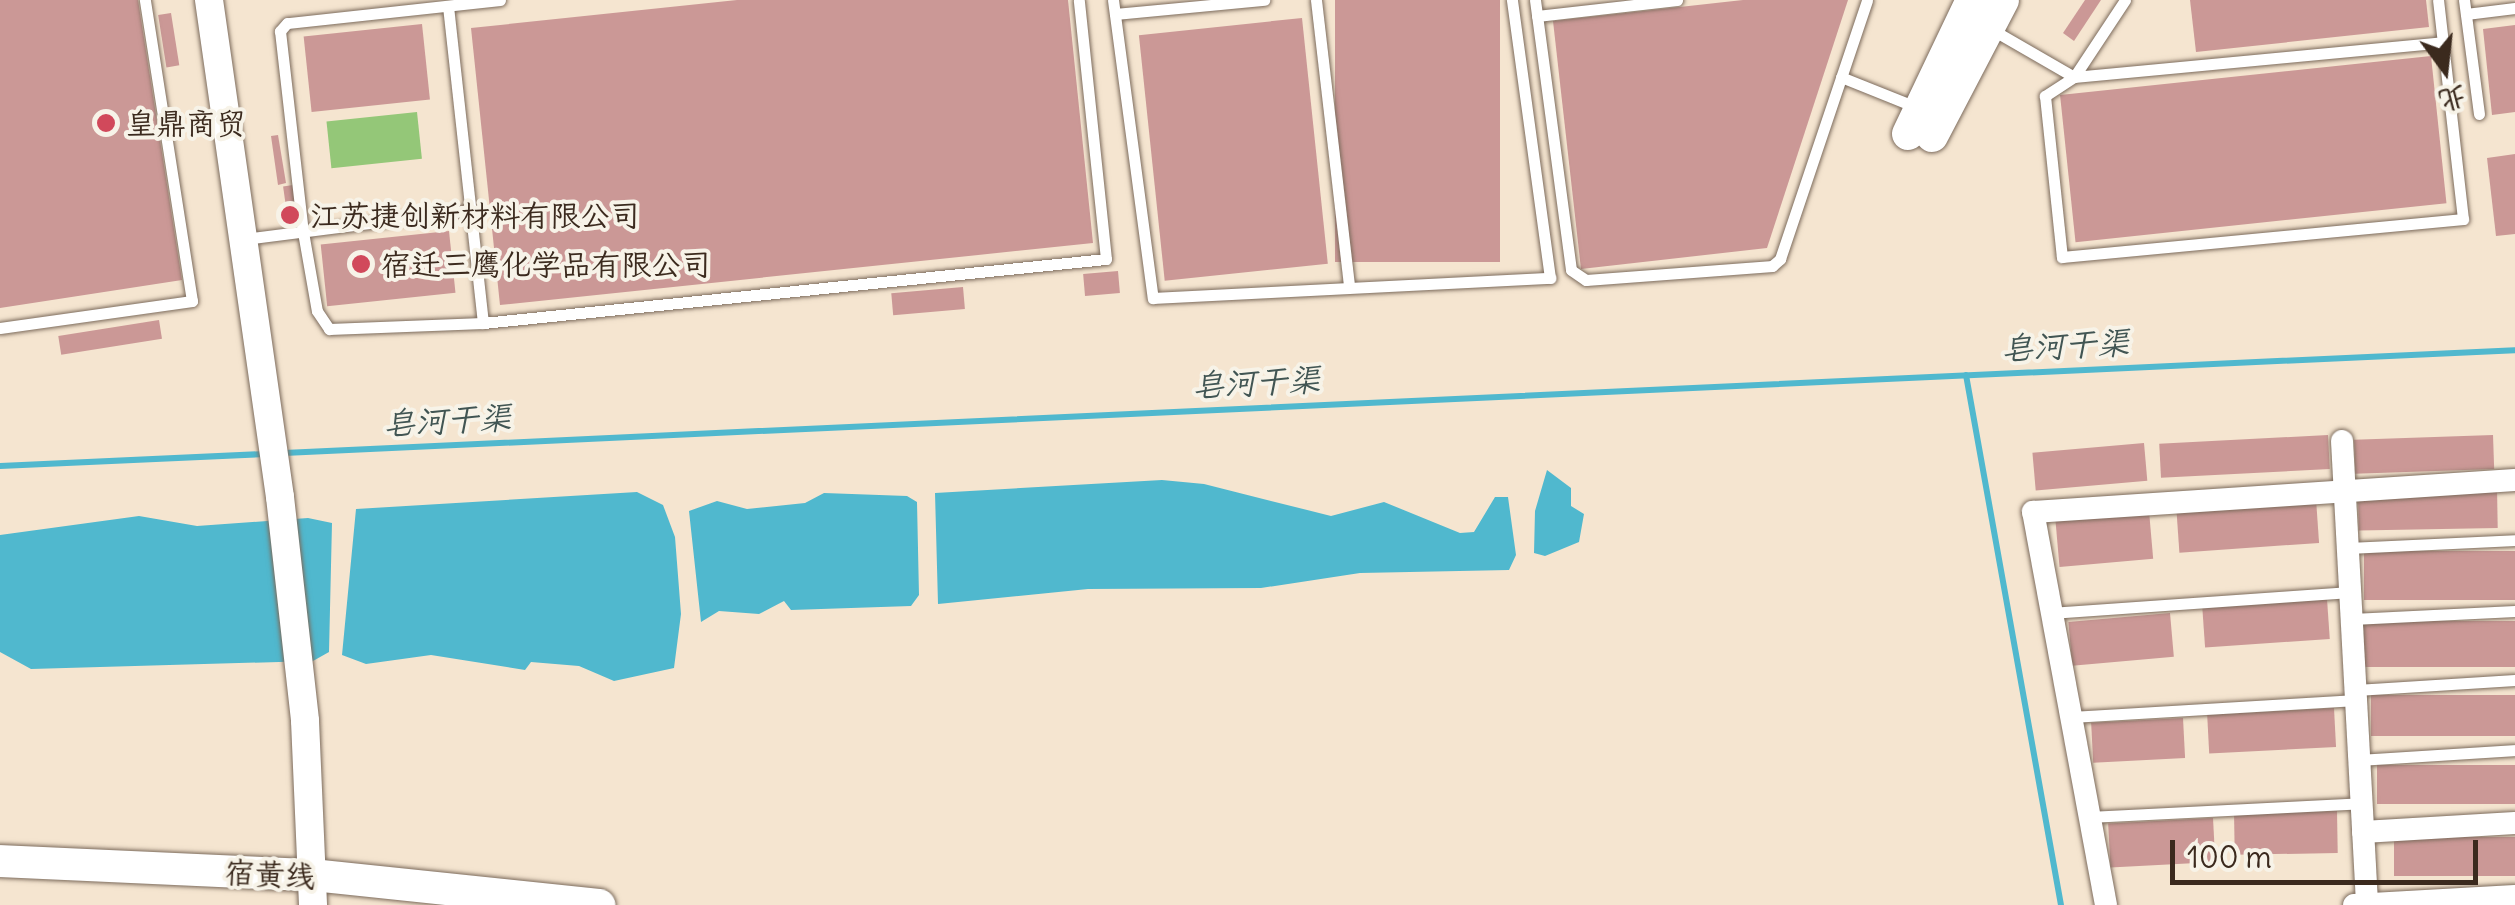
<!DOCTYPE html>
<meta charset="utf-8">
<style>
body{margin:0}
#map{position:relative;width:2515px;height:905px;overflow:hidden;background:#f5e5d0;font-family:Delius,"LXGW WenKai TC",sans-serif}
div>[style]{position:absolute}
.green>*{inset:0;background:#94c778;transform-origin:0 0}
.water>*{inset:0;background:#50b8ce}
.stream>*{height:6px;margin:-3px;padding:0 3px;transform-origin:3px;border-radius:3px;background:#50b8ce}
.building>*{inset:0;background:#cb9896;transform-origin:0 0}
.roads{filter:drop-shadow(0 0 2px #7c6b5c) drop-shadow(0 0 2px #7c6b5c)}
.service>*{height:11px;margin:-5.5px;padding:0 5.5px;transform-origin:5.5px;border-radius:5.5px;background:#fff}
.minor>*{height:22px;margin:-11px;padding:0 11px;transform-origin:11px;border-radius:11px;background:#fff}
.tertiary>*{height:28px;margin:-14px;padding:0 14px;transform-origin:14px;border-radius:14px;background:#fff}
.secondary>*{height:32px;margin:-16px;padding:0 16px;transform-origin:16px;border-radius:16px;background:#fff}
.dots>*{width:28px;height:28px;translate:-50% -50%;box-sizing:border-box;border:5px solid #f7f3e8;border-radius:50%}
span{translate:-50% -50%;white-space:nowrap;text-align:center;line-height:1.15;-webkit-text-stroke:8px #f7f3e8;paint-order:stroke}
.poi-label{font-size:30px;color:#3b2a1e}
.left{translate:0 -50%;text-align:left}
.street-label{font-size:30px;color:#3b2a1e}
.water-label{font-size:32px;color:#415553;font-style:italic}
.north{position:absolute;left:2395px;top:20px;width:100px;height:100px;-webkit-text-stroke:8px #f7f3e8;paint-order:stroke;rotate:165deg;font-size:28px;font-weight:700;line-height:40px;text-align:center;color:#3b2a1e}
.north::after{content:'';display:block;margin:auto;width:35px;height:45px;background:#3b2a1e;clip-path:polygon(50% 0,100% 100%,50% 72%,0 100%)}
.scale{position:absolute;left:2170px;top:840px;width:308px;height:45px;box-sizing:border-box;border:5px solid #3b2a1e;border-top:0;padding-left:12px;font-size:30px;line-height:35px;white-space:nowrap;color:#3b2a1e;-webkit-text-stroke:8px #f7f3e8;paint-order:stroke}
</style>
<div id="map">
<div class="green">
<div style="left:417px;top:112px;width:47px;height:91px;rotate:84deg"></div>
</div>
<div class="water">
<div style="clip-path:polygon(1547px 470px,1571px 488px,1571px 506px,1584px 514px,1579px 542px,1545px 556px,1534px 553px,1535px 511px)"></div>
<div style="clip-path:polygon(1162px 480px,1204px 484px,1331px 516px,1384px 502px,1460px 533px,1474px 532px,1495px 497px,1508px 497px,1516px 555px,1509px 570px,1360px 573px,1261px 588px,1088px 589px,938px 604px,935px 493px)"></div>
<div style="clip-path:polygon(637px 492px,663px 505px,675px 537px,681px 614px,674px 668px,614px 681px,579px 666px,531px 662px,525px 670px,431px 655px,366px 664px,342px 655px,356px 509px)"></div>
<div style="clip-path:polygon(824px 493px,907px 496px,917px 502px,919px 595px,911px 606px,791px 610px,784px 601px,759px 614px,719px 611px,701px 622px,689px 511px,717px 501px,747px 509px,805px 503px)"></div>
<div style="clip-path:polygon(139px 516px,197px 526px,308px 518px,332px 523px,329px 652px,313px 661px,31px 669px,0 652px,0 535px)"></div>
</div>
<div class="stream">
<div style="left:1966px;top:375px;width:538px;rotate:79.84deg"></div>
<div style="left:284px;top:453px;width:2233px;rotate:-2.64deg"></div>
<div style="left:0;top:466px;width:266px;rotate:-2.6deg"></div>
</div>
<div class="building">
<div style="clip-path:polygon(0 0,138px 0,182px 280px,0 308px)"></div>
<div style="clip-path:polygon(737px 0,1068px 0,1093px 243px,500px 305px,471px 28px)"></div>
<div style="left:1335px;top:0;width:165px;height:262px"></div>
<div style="clip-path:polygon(1743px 0,1848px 0,1767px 248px,1581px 269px,1553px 21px)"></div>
<div style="clip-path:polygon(2085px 0,2101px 0,2074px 41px,2063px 33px)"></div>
<div style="clip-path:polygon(2190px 0,2426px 0,2429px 27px,2196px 52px)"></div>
<div style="left:171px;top:13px;width:53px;height:13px;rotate:81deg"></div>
<div style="left:1302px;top:18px;width:247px;height:164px;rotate:84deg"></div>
<div style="left:422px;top:24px;width:76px;height:119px;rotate:84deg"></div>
<div style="clip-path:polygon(2515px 25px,2515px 112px,2492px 115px,2483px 29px)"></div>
<div style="left:2431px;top:56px;width:148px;height:373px;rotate:84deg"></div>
<div style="clip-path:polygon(278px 135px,286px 183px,278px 185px,271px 136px)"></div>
<div style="clip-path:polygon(2515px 154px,2515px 234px,2496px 236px,2487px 158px)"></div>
<div style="left:293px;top:185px;width:35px;height:10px;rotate:82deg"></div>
<div style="left:449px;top:231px;width:62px;height:129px;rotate:84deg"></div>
<div style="left:1118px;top:271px;width:22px;height:35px;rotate:85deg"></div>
<div style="left:963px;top:287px;width:22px;height:72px;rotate:85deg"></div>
<div style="left:159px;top:320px;width:19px;height:102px;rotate:81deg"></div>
<div style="left:2328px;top:435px;width:34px;height:169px;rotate:87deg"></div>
<div style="left:2493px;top:435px;width:34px;height:139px;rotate:88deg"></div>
<div style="left:2144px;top:443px;width:38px;height:112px;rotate:85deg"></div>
<div style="left:2497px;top:487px;width:41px;height:139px;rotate:89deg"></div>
<div style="left:2316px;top:499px;width:44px;height:140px;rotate:86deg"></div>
<div style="left:2149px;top:511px;width:48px;height:94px;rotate:85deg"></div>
<div style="left:2515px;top:551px;width:49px;height:151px;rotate:90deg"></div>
<div style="left:2327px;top:599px;width:40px;height:125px;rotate:86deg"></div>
<div style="left:2170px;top:613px;width:44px;height:102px;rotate:85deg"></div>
<div style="left:2515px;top:621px;width:46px;height:151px;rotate:90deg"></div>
<div style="left:2515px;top:695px;width:41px;height:144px;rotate:90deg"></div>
<div style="left:2334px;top:708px;width:39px;height:127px;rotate:87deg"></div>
<div style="left:2183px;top:718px;width:40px;height:92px;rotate:87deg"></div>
<div style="left:2515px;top:765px;width:39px;height:138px;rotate:90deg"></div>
<div style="left:2337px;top:811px;width:42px;height:103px;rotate:89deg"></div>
<div style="left:2213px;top:818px;width:44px;height:105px;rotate:87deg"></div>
<div style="left:2515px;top:837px;width:39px;height:121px;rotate:90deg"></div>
</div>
<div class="roads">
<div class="service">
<div style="left:500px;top:0;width:214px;rotate:173.8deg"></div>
<div style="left:287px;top:23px;width:11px;rotate:131deg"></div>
<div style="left:280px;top:31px;width:202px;rotate:83.5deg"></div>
<div style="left:303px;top:232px;width:80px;rotate:80deg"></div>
<div style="left:317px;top:311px;width:22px;rotate:56deg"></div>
<div style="left:329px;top:329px;width:154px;rotate:-2.2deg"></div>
<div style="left:483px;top:323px;width:626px;rotate:-5.87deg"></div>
<div style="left:1106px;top:259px;width:260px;rotate:-96deg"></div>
<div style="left:1113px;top:0;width:301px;rotate:82.4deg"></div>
<div style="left:1153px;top:298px;width:398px;rotate:-2.9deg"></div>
<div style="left:1550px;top:278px;width:281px;rotate:-97.8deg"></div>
<div style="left:1316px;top:0;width:289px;rotate:83.4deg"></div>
<div style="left:1535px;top:0;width:272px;rotate:82.4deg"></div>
<div style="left:1571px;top:270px;width:18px;rotate:34deg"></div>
<div style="left:1586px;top:280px;width:187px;rotate:-4.3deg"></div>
<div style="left:1772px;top:266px;width:11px;rotate:-41deg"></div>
<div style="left:1780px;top:259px;width:273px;rotate:-71.4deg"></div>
<div style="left:2125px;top:0;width:92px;rotate:123.5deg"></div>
<div style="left:2074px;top:77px;width:35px;rotate:147deg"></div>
<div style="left:2045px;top:96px;width:162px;rotate:84deg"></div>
<div style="left:2062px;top:257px;width:403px;rotate:-5.4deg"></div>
<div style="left:2463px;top:219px;width:220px;rotate:-96.5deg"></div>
<div style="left:2464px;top:0;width:115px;rotate:82.5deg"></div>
<div style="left:448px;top:6px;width:319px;rotate:83.7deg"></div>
<div style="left:1115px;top:14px;width:150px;rotate:-5.4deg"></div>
<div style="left:2466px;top:14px;width:49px;rotate:-7deg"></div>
<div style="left:1537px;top:16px;width:141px;rotate:-6.5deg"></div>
<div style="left:1991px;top:29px;width:96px;rotate:30deg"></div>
<div style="left:2074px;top:77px;width:370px;rotate:-5.4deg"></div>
<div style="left:1841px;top:77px;width:81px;rotate:21.8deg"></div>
<div style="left:244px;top:239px;width:229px;rotate:-7.3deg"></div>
<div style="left:0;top:328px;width:194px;rotate:-8deg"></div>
<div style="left:192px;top:301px;width:305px;rotate:-98.9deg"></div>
<div style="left:2348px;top:548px;width:167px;rotate:-2.7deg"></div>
<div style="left:2050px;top:613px;width:301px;rotate:-4deg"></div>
<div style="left:2352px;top:619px;width:163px;rotate:-2.8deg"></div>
<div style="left:2356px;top:690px;width:159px;rotate:-3.6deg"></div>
<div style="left:2071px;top:717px;width:286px;rotate:-3.4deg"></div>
<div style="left:2360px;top:760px;width:155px;rotate:-3.7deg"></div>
<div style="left:2089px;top:817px;width:272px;rotate:-2.9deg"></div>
</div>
<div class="minor">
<div style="left:2342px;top:441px;width:465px;rotate:86.9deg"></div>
<div style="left:2363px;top:832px;width:152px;rotate:-3.4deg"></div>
<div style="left:2106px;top:905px;width:400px;rotate:-100.5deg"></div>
<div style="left:2033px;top:512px;width:483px;rotate:-3.8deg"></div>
<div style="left:2354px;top:905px;width:161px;rotate:-3.2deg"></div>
</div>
<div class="tertiary">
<div style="left:209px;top:0;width:502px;rotate:81.87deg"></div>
<div style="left:280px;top:497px;width:225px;rotate:83.6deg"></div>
<div style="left:305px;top:721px;width:184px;rotate:87.5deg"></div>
</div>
<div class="secondary">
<div style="left:1908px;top:134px;width:148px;rotate:-64.5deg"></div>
<div style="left:1932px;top:136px;width:153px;rotate:-62.4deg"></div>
<div style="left:0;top:861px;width:313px;rotate:2.6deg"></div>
<div style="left:313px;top:875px;width:288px;rotate:6deg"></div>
</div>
</div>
<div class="dots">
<div style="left:106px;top:123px;background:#d1495b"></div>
<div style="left:290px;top:215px;background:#d1495b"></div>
<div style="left:361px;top:264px;background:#d1495b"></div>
</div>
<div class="poi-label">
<span class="left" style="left:126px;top:123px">皇鼎商贸</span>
<span class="left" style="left:310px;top:215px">江苏捷创新材料有限公司</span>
<span class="left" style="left:381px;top:264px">宿迁三鹰化学品有限公司</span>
</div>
<div class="street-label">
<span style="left:270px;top:874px;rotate:3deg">宿黄线</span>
</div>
<div class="water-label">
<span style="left:2065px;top:346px;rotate:-3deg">皂河干渠</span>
<span style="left:1256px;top:383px;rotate:-3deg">皂河干渠</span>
<span style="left:447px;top:421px;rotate:-3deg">皂河干渠</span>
</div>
<div class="north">北</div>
<div class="scale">100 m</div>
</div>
